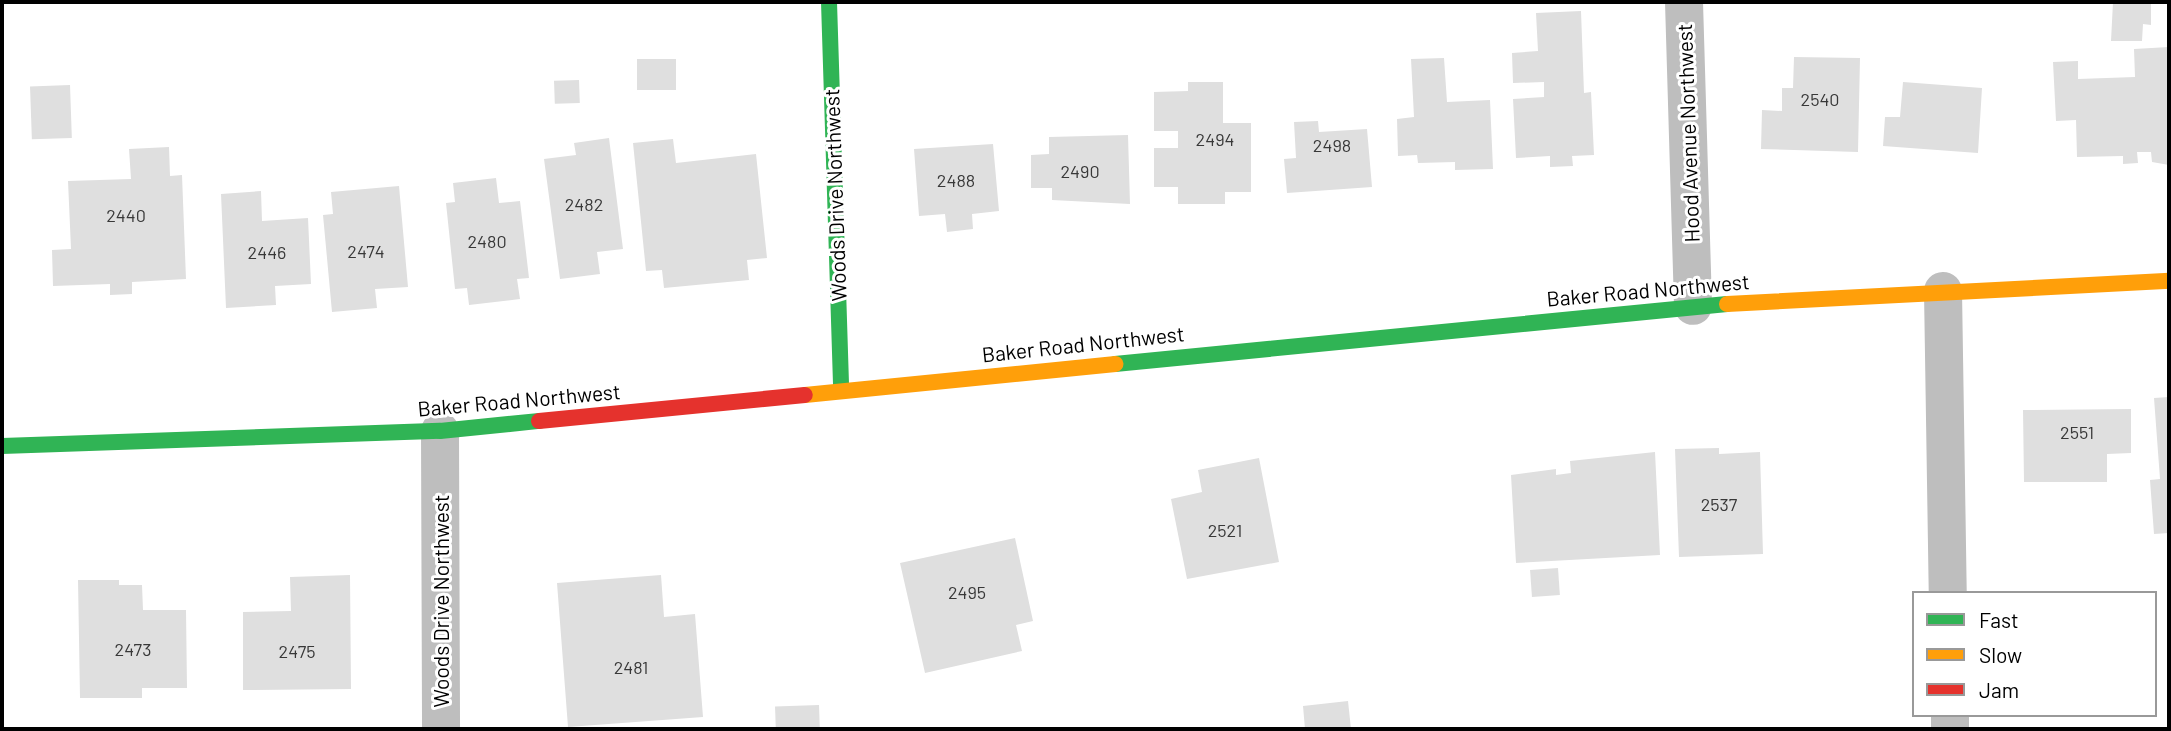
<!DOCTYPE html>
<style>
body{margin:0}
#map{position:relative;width:2171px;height:731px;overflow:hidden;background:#fff;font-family:Barlow,sans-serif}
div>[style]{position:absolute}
.building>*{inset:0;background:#dfdfdf;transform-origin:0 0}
.street>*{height:38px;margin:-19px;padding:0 19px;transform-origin:19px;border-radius:19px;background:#bebebe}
.fast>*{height:16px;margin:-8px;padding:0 8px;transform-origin:8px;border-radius:8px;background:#30b455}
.slow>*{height:16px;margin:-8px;padding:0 8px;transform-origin:8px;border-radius:8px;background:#ff9f0a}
.jam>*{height:16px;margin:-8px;padding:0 8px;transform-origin:8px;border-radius:8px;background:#e5322d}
span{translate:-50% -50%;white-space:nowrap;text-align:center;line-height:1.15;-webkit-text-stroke:6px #fff;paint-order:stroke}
.number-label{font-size:18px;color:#383838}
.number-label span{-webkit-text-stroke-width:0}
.street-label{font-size:21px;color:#000}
.frame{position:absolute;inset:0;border:4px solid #000;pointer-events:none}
.legend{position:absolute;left:1912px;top:591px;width:245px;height:126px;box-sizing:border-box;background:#fff;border:2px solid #999;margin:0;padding:9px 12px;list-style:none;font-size:21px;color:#000}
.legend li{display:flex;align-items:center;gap:14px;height:35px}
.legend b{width:35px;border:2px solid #999}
</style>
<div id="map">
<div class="building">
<div style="clip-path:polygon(2113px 2px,2151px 3px,2151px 25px,2143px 24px,2142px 41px,2111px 41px)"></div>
<div style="clip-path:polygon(1581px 11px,1584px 93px,1591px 92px,1594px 155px,1572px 156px,1573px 166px,1550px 167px,1550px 156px,1516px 158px,1513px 99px,1544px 97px,1544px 82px,1513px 83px,1512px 53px,1538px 51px,1536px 13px)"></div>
<div style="clip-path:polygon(2169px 47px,2169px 165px,2152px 162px,2151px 152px,2137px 152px,2138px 163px,2123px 164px,2123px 156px,2077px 157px,2076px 120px,2056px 121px,2053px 62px,2078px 61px,2078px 79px,2135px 77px,2134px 49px)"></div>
<div style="clip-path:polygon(1794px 57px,1860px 58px,1858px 152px,1761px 149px,1762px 110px,1782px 111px,1782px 88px,1793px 88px)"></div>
<div style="clip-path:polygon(1444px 58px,1447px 102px,1490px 100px,1493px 169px,1455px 170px,1455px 162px,1418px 163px,1417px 155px,1398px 156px,1397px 119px,1414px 117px,1411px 59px)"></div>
<div style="left:637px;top:59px;width:39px;height:31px"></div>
<div style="left:579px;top:80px;width:23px;height:25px;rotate:88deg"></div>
<div style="clip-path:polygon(1188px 82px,1223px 82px,1223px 123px,1251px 123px,1251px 192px,1225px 192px,1225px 204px,1178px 204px,1178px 187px,1154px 187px,1154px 148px,1178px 148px,1178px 131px,1154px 131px,1154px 92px,1188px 91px)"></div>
<div style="clip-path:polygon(1903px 82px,1982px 88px,1978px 153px,1883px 146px,1885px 117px,1900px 117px)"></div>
<div style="left:70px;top:85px;width:53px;height:40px;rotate:88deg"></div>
<div style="clip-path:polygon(1318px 121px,1319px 132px,1367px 129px,1372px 187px,1287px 193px,1284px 159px,1296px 158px,1294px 122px)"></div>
<div style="clip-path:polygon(1128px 135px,1130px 204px,1052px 200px,1052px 188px,1031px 188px,1031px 155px,1049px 154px,1049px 137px)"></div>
<div style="clip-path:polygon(609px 138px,623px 249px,597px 252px,600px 274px,560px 279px,544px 159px,576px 155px,574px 143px)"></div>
<div style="clip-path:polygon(673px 139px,676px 163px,756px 154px,767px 258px,747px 260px,749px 280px,664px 288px,662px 270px,646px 271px,633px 143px)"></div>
<div style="clip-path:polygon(993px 144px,999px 211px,972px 214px,973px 229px,947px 232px,945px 214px,919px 216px,914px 149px)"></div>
<div style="clip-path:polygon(169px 147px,170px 176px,182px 175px,186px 279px,132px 282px,132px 294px,110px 295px,110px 284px,53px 286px,52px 250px,71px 249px,68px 181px,131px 179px,129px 149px)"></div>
<div style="clip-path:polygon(496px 178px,499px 203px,520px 201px,529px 278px,517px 279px,520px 299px,469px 305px,467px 288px,455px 289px,446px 203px,455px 202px,453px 183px)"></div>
<div style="clip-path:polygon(399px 186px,408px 287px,375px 289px,377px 308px,332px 312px,323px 215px,333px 214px,331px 192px)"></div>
<div style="clip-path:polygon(261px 191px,262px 221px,308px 218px,311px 284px,275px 286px,276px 305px,226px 308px,221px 194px)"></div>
<div style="clip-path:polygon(2169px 397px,2169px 533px,2154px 534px,2150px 480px,2160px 479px,2154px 398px)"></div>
<div style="clip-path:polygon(2131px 409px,2131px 453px,2107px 454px,2107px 482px,2024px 482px,2023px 410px)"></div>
<div style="clip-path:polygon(1719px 448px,1719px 454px,1760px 452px,1763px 554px,1679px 557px,1675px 449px)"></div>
<div style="clip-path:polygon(1655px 452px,1660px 555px,1516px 563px,1511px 475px,1556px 469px,1556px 475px,1571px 473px,1570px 461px)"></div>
<div style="clip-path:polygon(1259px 458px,1279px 562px,1187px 579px,1171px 499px,1202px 492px,1198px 470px)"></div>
<div style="clip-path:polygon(1015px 538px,1033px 621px,1016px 625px,1022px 651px,925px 673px,900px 563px)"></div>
<div style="left:1558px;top:568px;width:27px;height:28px;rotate:86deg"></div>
<div style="clip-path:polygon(350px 575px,351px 689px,243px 690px,243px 612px,291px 611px,290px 577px)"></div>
<div style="clip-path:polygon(661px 575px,664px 617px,695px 614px,703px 717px,568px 727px,557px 583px)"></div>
<div style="clip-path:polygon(78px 580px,119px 580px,119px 585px,142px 585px,143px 610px,186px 610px,187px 688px,142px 688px,142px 698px,80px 698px)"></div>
<div style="clip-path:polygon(1348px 701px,1351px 729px,1305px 729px,1303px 706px)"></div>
<div style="left:819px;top:705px;width:24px;height:44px;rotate:88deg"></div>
</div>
<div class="street">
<div style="left:1684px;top:2px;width:304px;rotate:88.3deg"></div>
<div style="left:1943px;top:291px;width:302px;rotate:89.1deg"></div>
<div style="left:440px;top:431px;width:298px;rotate:89.8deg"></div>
<div style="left:1950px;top:715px;width:14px;rotate:90deg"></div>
</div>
<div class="fast">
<div style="left:829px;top:2px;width:387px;rotate:88.2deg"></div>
<div style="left:1115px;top:364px;width:615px;rotate:-5.6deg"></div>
<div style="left:2px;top:446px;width:438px;rotate:-2deg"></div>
<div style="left:440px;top:431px;width:100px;rotate:-5.8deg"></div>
</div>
<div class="slow">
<div style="left:1727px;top:304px;width:443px;rotate:-3deg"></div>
<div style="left:805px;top:395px;width:312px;rotate:-5.7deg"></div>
</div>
<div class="jam">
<div style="left:539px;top:421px;width:267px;rotate:-5.6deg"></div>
</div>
<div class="number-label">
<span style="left:1820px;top:99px">2540</span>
<span style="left:1215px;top:139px">2494</span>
<span style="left:1332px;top:145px">2498</span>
<span style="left:1080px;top:171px">2490</span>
<span style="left:956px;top:180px">2488</span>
<span style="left:584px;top:204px">2482</span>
<span style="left:126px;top:215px">2440</span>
<span style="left:487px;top:241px">2480</span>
<span style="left:366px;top:251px">2474</span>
<span style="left:267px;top:252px">2446</span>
<span style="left:2077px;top:432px">2551</span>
<span style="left:1719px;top:504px">2537</span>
<span style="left:1225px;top:530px">2521</span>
<span style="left:967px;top:592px">2495</span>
<span style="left:133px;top:649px">2473</span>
<span style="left:297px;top:651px">2475</span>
<span style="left:631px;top:667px">2481</span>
</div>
<div class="street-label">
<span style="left:1688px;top:133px;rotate:-92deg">Hood Avenue Northwest</span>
<span style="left:835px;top:195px;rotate:-92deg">Woods Drive Northwest</span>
<span style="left:1648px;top:290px;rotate:-5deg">Baker Road Northwest</span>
<span style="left:1083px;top:344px;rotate:-6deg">Baker Road Northwest</span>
<span style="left:519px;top:400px;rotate:-5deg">Baker Road Northwest</span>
<span style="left:441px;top:601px;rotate:-90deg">Woods Drive Northwest</span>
</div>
<div class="frame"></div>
<ul class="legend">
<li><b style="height:9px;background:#30b455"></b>Fast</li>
<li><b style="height:9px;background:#ff9f0a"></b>Slow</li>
<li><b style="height:9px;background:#e5322d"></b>Jam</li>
</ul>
</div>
